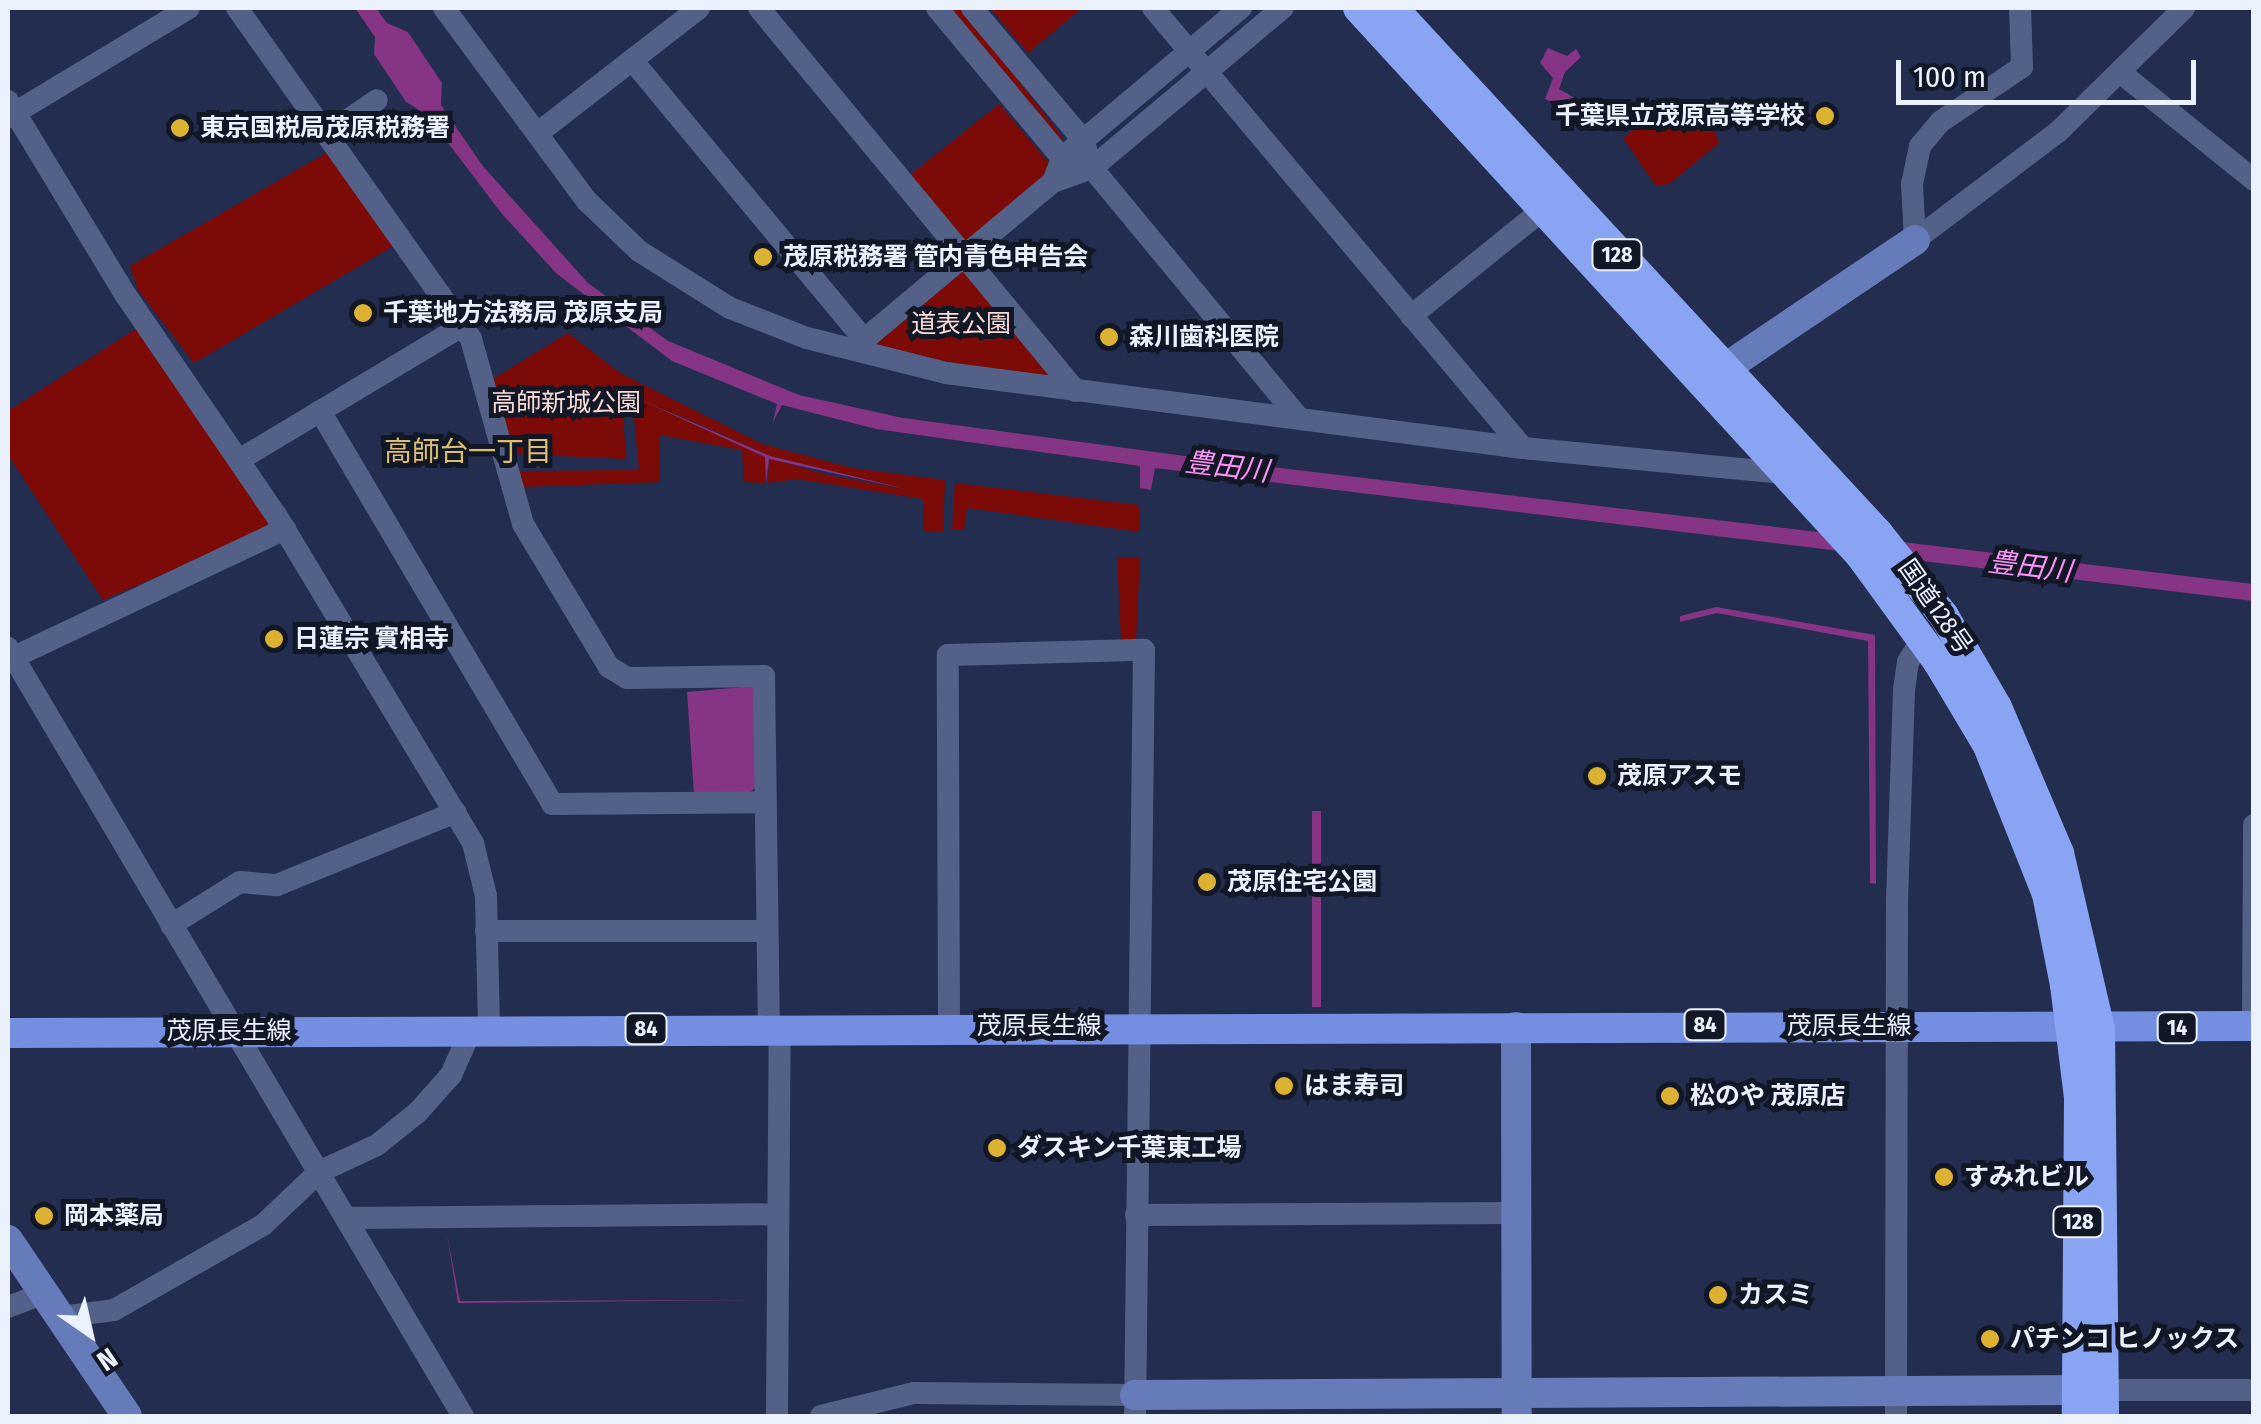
<!DOCTYPE html>
<meta charset="utf-8">
<style>
body{margin:0}
#map{position:relative;width:2261px;height:1424px;overflow:hidden;background:#222d4f;font-family:"Fira Sans Condensed","Noto Sans JP",sans-serif}
div>[style]{position:absolute}
.green>*{inset:0;background:#7c0a07}
.water>*{inset:0;background:#853583;transform-origin:0 0}
.street>*{height:22px;margin:-11px;padding:0 11px;transform-origin:11px;border-radius:11px;background:#536189}
.secondary>*{height:30px;margin:-15px;padding:0 15px;transform-origin:15px;border-radius:15px;background:#667bba}
.primary>*{height:30px;margin:-15px;padding:0 15px;transform-origin:15px;border-radius:15px;background:#748fe1}
.highway>*{height:30px;margin:-15px;padding:0 15px;transform-origin:15px;border-radius:15px;background:#89a4f2}
.dots>*{width:28px;height:28px;translate:-50% -50%;box-sizing:border-box;border:5px solid #121726;border-radius:50%}
span{translate:-50% -50%;white-space:nowrap;text-align:center;line-height:1.15;-webkit-text-stroke:10px #121726;paint-order:stroke}
.shield-label span{padding:2px 8px;background:#121726;border:2px solid;border-radius:8px;-webkit-text-stroke-width:0}
.shield-label{font-size:22px;color:#ecf1fe;font-weight:700}
.poi-label{font-size:25px;color:#ecf1fe;font-weight:700}
.right{translate:-100% -50%;text-align:right}
.left{translate:0 -50%;text-align:left}
.park-label{font-size:25px;color:#fadbd6}
.street-label{font-size:25px;color:#ecf1fe}
.neighbourhood-label{font-size:28px;color:#dcbe73}
.water-label{font-size:28px;color:#fd92f8;font-style:italic}
.frame{position:absolute;inset:0;border:10px solid #ecf1fe;pointer-events:none}
.north{position:absolute;left:40px;top:1284px;width:100px;height:100px;-webkit-text-stroke:8px #121726;paint-order:stroke;rotate:146deg;font-size:28px;font-weight:700;line-height:40px;text-align:center;color:#ecf1fe}
.north::after{content:'';display:block;margin:auto;width:35px;height:45px;background:#ecf1fe;clip-path:polygon(50% 0,100% 100%,50% 72%,0 100%)}
.scale{position:absolute;left:1896px;top:60px;width:300px;height:45px;box-sizing:border-box;border:5px solid #ecf1fe;border-top:0;padding-left:12px;font-size:30px;line-height:35px;white-space:nowrap;color:#ecf1fe;-webkit-text-stroke:8px #121726;paint-order:stroke}
</style>
<div id="map">
<div class="green">
<div style="clip-path:polygon(946px 8px,962px 8px,1063px 138px,1059px 140px)"></div>
<div style="clip-path:polygon(990px 8px,1082px 8px,1028px 53px)"></div>
<div style="clip-path:polygon(1691px 103px,1711px 118px,1719px 143px,1669px 184px,1656px 186px,1623px 138px,1662px 108px)"></div>
<div style="clip-path:polygon(999px 104px,1049px 163px,1047px 179px,973px 240px,962px 239px,909px 176px)"></div>
<div style="clip-path:polygon(328px 152px,397px 244px,194px 363px,138px 290px,130px 266px)"></div>
<div style="clip-path:polygon(956px 271px,973px 272px,1053px 372px,1048px 380px,878px 349px,877px 338px)"></div>
<div style="clip-path:polygon(137px 328px,268px 519px,266px 530px,103px 600px,8px 455px,8px 411px)"></div>
<div style="clip-path:polygon(568px 333px,620px 373px,762px 444px,852px 468px,945px 480px,943px 531px,923px 531px,923px 499px,797px 479px,768px 483px,769px 458px,827px 475px,910px 490px,770px 456px,643px 399px,766px 457px,766px 483px,744px 482px,742px 450px,659px 435px,660px 482px,522px 487px,518px 471px,639px 470px,632px 397px,622px 398px,626px 459px,513px 454px,493px 379px)"></div>
<div style="clip-path:polygon(955px 483px,1139px 505px,1140px 532px,967px 508px,964px 530px,952px 530px)"></div>
<div style="clip-path:polygon(1117px 557px,1140px 558px,1136px 640px,1121px 640px)"></div>
</div>
<div class="water">
<div style="clip-path:polygon(355px 8px,376px 8px,387px 23px,408px 32px,442px 83px,441px 105px,482px 165px,588px 283px,668px 341px,799px 395px,903px 418px,1222px 461px,2253px 584px,2253px 601px,1155px 468px,1151px 490px,1140px 488px,1140px 466px,876px 429px,782px 405px,773px 422px,777px 404px,672px 361px,557px 274px,502px 214px,426px 114px,406px 102px,374px 54px,375px 37px)"></div>
<div style="clip-path:polygon(1548px 48px,1567px 56px,1576px 49px,1581px 57px,1565px 72px,1559px 89px,1599px 112px,1591px 122px,1545px 99px,1553px 78px,1540px 63px)"></div>
<div style="clip-path:polygon(641px 400px,770px 456px,910px 490px,769px 459px,766px 483px,765px 457px)"></div>
<div style="clip-path:polygon(1716px 607px,1875px 635px,1876px 884px,1870px 883px,1868px 641px,1717px 613px,1680px 622px,1680px 616px)"></div>
<div style="clip-path:polygon(755px 686px,755px 788px,748px 794px,694px 794px,687px 692px)"></div>
<div style="left:1312px;top:811px;width:9px;height:196px"></div>
<div style="clip-path:polygon(447px 1234px,460px 1301px,769px 1300px,458px 1303px)"></div>
</div>
<div class="street">
<div style="left:237px;top:8px;width:405px;rotate:54.7deg"></div>
<div style="left:471px;top:339px;width:192px;rotate:74.3deg"></div>
<div style="left:523px;top:524px;width:167px;rotate:59deg"></div>
<div style="left:609px;top:667px;width:21px;rotate:31deg"></div>
<div style="left:627px;top:678px;width:137px;rotate:-0.8deg"></div>
<div style="left:764px;top:676px;width:352px;rotate:89.2deg"></div>
<div style="left:444px;top:8px;width:240px;rotate:53.5deg"></div>
<div style="left:587px;top:201px;width:72px;rotate:43.9deg"></div>
<div style="left:639px;top:251px;width:107px;rotate:32.1deg"></div>
<div style="left:730px;top:308px;width:83px;rotate:21.3deg"></div>
<div style="left:807px;top:338px;width:143px;rotate:14.1deg"></div>
<div style="left:946px;top:373px;width:582px;rotate:7.41deg"></div>
<div style="left:1523px;top:448px;width:273px;rotate:5.5deg"></div>
<div style="left:759px;top:8px;width:497px;rotate:50.4deg"></div>
<div style="left:937px;top:8px;width:195px;rotate:50.2deg"></div>
<div style="left:1062px;top:158px;width:13px;rotate:18deg"></div>
<div style="left:972px;top:8px;width:172px;rotate:49.9deg"></div>
<div style="left:1083px;top:140px;width:29px;rotate:72deg"></div>
<div style="left:1092px;top:168px;width:322px;rotate:50.4deg"></div>
<div style="left:1153px;top:8px;width:575px;rotate:49.94deg"></div>
<div style="left:632px;top:60px;width:363px;rotate:50.3deg"></div>
<div style="left:2121px;top:73px;width:171px;rotate:38.8deg"></div>
<div style="left:8px;top:101px;width:226px;rotate:58.8deg"></div>
<div style="left:125px;top:294px;width:268px;rotate:55.7deg"></div>
<div style="left:276px;top:515px;width:383px;rotate:59deg"></div>
<div style="left:473px;top:843px;width:55px;rotate:76.2deg"></div>
<div style="left:486px;top:896px;width:134px;rotate:88.7deg"></div>
<div style="left:8px;top:117px;width:211px;rotate:-31.1deg"></div>
<div style="left:538px;top:133px;width:204px;rotate:-37.8deg"></div>
<div style="left:327px;top:134px;width:60px;rotate:-34.2deg"></div>
<div style="left:1053px;top:182px;width:26px;rotate:-69deg"></div>
<div style="left:1062px;top:158px;width:234px;rotate:-40deg"></div>
<div style="left:1915px;top:240px;width:181px;rotate:-37.1deg"></div>
<div style="left:2059px;top:131px;width:175px;rotate:-44.5deg"></div>
<div style="left:1915px;top:240px;width:56px;rotate:-93.1deg"></div>
<div style="left:1912px;top:184px;width:39px;rotate:-78deg"></div>
<div style="left:1920px;top:146px;width:31px;rotate:-50deg"></div>
<div style="left:1940px;top:122px;width:99px;rotate:-33.9deg"></div>
<div style="left:2022px;top:67px;width:59px;rotate:-91.9deg"></div>
<div style="left:1411px;top:316px;width:167px;rotate:-38.9deg"></div>
<div style="left:853px;top:349px;width:261px;rotate:-39.9deg"></div>
<div style="left:1053px;top:182px;width:41px;rotate:-19.7deg"></div>
<div style="left:1092px;top:168px;width:249px;rotate:-40deg"></div>
<div style="left:320px;top:411px;width:456px;rotate:59.4deg"></div>
<div style="left:552px;top:804px;width:212px;rotate:-0.5deg"></div>
<div style="left:239px;top:460px;width:260px;rotate:-31deg"></div>
<div style="left:8px;top:648px;width:893px;rotate:59.36deg"></div>
<div style="left:14px;top:657px;width:300px;rotate:-25.3deg"></div>
<div style="left:171px;top:925px;width:81px;rotate:-31.9deg"></div>
<div style="left:240px;top:882px;width:37px;rotate:5deg"></div>
<div style="left:277px;top:885px;width:193px;rotate:-22.2deg"></div>
<div style="left:486px;top:931px;width:281px"></div>
<div style="left:949px;top:1026px;width:371px;rotate:-90.2deg"></div>
<div style="left:948px;top:655px;width:196px;rotate:-1.5deg"></div>
<div style="left:1144px;top:650px;width:766px;rotate:90.67deg"></div>
<div style="left:2253px;top:1026px;width:201px;rotate:-89.7deg"></div>
<div style="left:1136px;top:1215px;width:380px;rotate:-0.3deg"></div>
<div style="left:347px;top:1218px;width:431px;rotate:-0.5deg"></div>
<div style="left:8px;top:1307px;width:40px;rotate:-21deg"></div>
<div style="left:61px;top:1317px;width:53px;rotate:-7.5deg"></div>
<div style="left:114px;top:1310px;width:172px;rotate:-29.7deg"></div>
<div style="left:263px;top:1225px;width:77px;rotate:-43.4deg"></div>
<div style="left:319px;top:1172px;width:64px;rotate:-25deg"></div>
<div style="left:377px;top:1145px;width:53px;rotate:-38.8deg"></div>
<div style="left:418px;top:1112px;width:50px;rotate:-48.3deg"></div>
<div style="left:451px;top:1075px;width:49px;rotate:-66deg"></div>
<div style="left:2104px;top:1390px;width:150px"></div>
<div style="left:777px;top:1416px;width:389px;rotate:-89.6deg"></div>
<div style="left:821px;top:1416px;width:96px;rotate:-13.9deg"></div>
<div style="left:914px;top:1393px;width:221px;rotate:0.5deg"></div>
<div style="left:1896px;top:1416px;width:515px;rotate:-89.89deg"></div>
<div style="left:1897px;top:901px;width:211px;rotate:-88.1deg"></div>
<div style="left:1904px;top:690px;width:28px;rotate:-82deg"></div>
<div style="left:1908px;top:662px;width:27px;rotate:-59deg"></div>
</div>
<div class="secondary">
<div style="left:1706px;top:381px;width:252px;rotate:-34deg"></div>
<div style="left:1516px;top:1027px;width:389px;rotate:89.9deg"></div>
<div style="left:8px;top:1240px;width:212px;rotate:55.9deg"></div>
<div style="left:1135px;top:1395px;width:966px;rotate:-0.3deg"></div>
</div>
<div class="primary">
<div style="left:8px;top:1033px;width:2246px;rotate:-0.18deg"></div>
</div>
<div class="highway">
<div style="left:1358px;top:8px;width:742px;rotate:47.46deg"></div>
<div style="left:1860px;top:555px;width:132px;rotate:53.9deg"></div>
<div style="left:1938px;top:662px;width:98px;rotate:59.2deg"></div>
<div style="left:1988px;top:746px;width:159px;rotate:68.3deg"></div>
<div style="left:2047px;top:894px;width:93px;rotate:78.8deg"></div>
<div style="left:2065px;top:985px;width:114px;rotate:82.9deg"></div>
<div style="left:2079px;top:1098px;width:318px;rotate:90.4deg"></div>
<div style="left:1393px;top:8px;width:715px;rotate:47.27deg"></div>
<div style="left:1878px;top:533px;width:106px;rotate:51.5deg"></div>
<div style="left:1944px;top:616px;width:105px;rotate:59.8deg"></div>
<div style="left:1997px;top:707px;width:159px;rotate:67deg"></div>
<div style="left:2059px;top:853px;width:181px;rotate:76.9deg"></div>
<div style="left:2100px;top:1029px;width:387px;rotate:89.4deg"></div>
</div>
<div class="dots">
<div style="left:1825px;top:116px;background:#ddb233"></div>
<div style="left:180px;top:128px;background:#ddb233"></div>
<div style="left:763px;top:257px;background:#ddb233"></div>
<div style="left:363px;top:313px;background:#ddb233"></div>
<div style="left:1109px;top:337px;background:#ddb233"></div>
<div style="left:274px;top:639px;background:#ddb233"></div>
<div style="left:1597px;top:776px;background:#ddb233"></div>
<div style="left:1207px;top:882px;background:#ddb233"></div>
<div style="left:1284px;top:1086px;background:#ddb233"></div>
<div style="left:1670px;top:1096px;background:#ddb233"></div>
<div style="left:997px;top:1148px;background:#ddb233"></div>
<div style="left:1944px;top:1177px;background:#ddb233"></div>
<div style="left:44px;top:1216px;background:#ddb233"></div>
<div style="left:1718px;top:1295px;background:#ddb233"></div>
<div style="left:1990px;top:1339px;background:#ddb233"></div>
</div>
<div class="shield-label">
<span style="left:1617px;top:255px">128</span>
<span style="left:1705px;top:1025px">84</span>
<span style="left:2177px;top:1028px">14</span>
<span style="left:646px;top:1029px">84</span>
<span style="left:2078px;top:1222px">128</span>
</div>
<div class="poi-label">
<span class="right" style="left:1805px;top:116px">千葉県立茂原高等学校</span>
<span class="left" style="left:200px;top:128px">東京国税局茂原税務署</span>
<span class="left" style="left:783px;top:257px">茂原税務署 管内青色申告会</span>
<span class="left" style="left:383px;top:313px">千葉地方法務局 茂原支局</span>
<span class="left" style="left:1129px;top:337px">森川歯科医院</span>
<span class="left" style="left:294px;top:639px">日蓮宗 實相寺</span>
<span class="left" style="left:1617px;top:776px">茂原アスモ</span>
<span class="left" style="left:1227px;top:882px">茂原住宅公園</span>
<span class="left" style="left:1304px;top:1086px">はま寿司</span>
<span class="left" style="left:1690px;top:1096px">松のや 茂原店</span>
<span class="left" style="left:1017px;top:1148px">ダスキン千葉東工場</span>
<span class="left" style="left:1964px;top:1177px">すみれビル</span>
<span class="left" style="left:64px;top:1216px">岡本薬局</span>
<span class="left" style="left:1738px;top:1295px">カスミ</span>
<span class="left" style="left:2010px;top:1339px">パチンコ ヒノックス</span>
</div>
<div class="park-label">
<span style="left:961px;top:324px">道表公園</span>
<span style="left:566px;top:403px">高師新城公園</span>
</div>
<div class="street-label">
<span style="left:1935px;top:607px;rotate:55deg">国道128号</span>
<span style="left:1039px;top:1026px">茂原長生線</span>
<span style="left:1849px;top:1026px">茂原長生線</span>
<span style="left:229px;top:1031px">茂原長生線</span>
</div>
<div class="neighbourhood-label">
<span style="left:468px;top:452px">高師台一丁目</span>
</div>
<div class="water-label">
<span style="left:1227px;top:467px;rotate:7deg">豊田川</span>
<span style="left:2030px;top:567px;rotate:7deg">豊田川</span>
</div>
<div class="frame"></div>
<div class="north">N</div>
<div class="scale">100 m</div>
</div>
